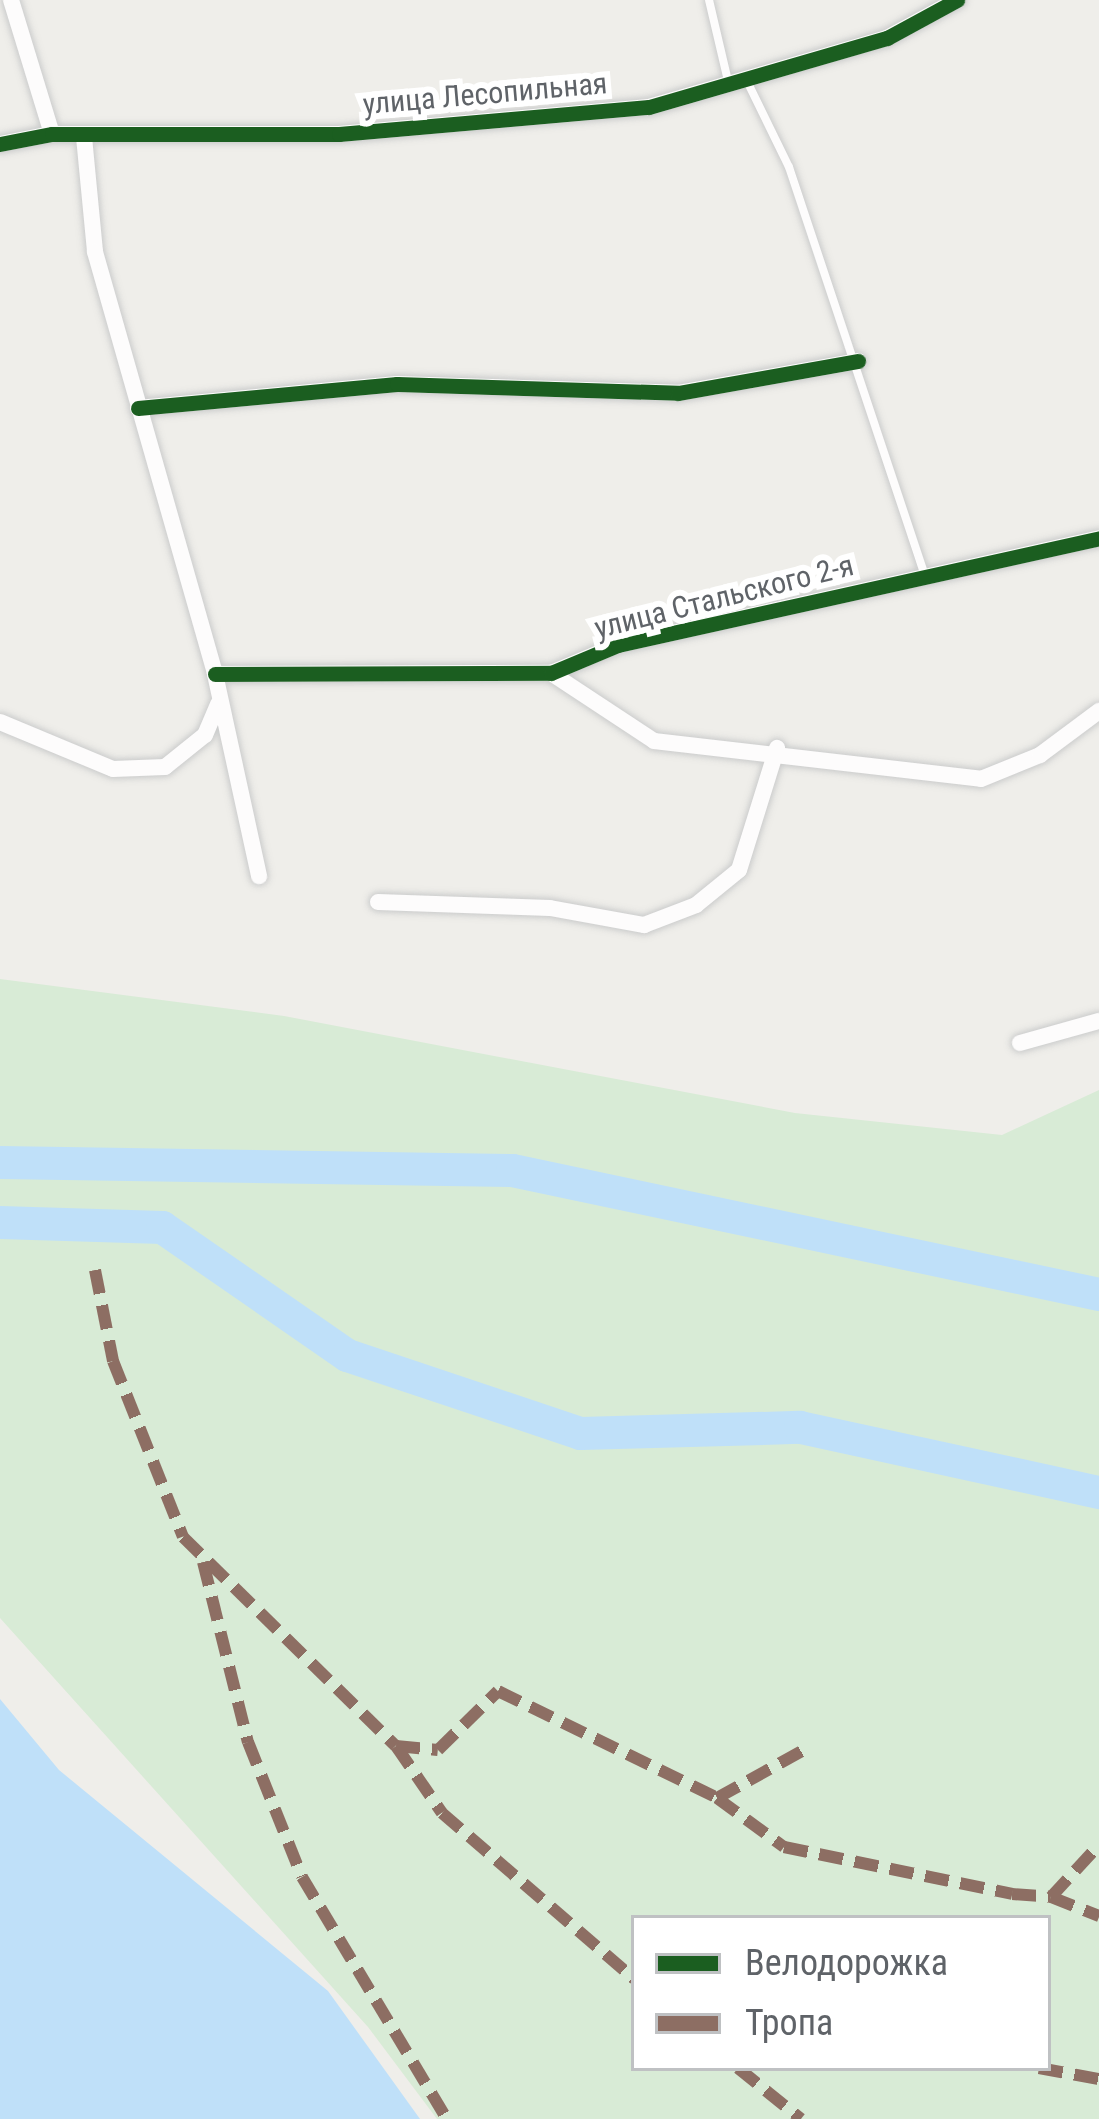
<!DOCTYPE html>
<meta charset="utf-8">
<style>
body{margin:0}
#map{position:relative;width:1099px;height:2119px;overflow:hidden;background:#efeeea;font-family:"Roboto Condensed",sans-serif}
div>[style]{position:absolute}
.green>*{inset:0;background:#d8ebd6}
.water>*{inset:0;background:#bfe0f9}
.river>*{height:33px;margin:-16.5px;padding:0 16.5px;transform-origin:16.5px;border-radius:16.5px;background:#bfe0f9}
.roads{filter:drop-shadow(0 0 3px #cbcccc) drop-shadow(0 0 3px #cbcccc)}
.lane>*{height:8px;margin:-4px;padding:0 4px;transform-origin:4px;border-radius:4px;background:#fdfcfc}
.street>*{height:16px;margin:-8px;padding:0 8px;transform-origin:8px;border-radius:8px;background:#fdfcfc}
.quiet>*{height:12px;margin-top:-6px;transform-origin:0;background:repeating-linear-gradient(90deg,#8d6e63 0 24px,transparent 0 36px)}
.cycleway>*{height:15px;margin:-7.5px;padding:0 7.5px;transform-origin:7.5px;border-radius:7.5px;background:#1b5e20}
span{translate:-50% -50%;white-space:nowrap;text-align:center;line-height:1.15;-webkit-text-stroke:12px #fff;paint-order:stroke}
.street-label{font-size:30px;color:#5f6368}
.legend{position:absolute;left:631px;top:1915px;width:420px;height:156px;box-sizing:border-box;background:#fff;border:3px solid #bfc1c3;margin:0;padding:15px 21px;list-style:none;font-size:36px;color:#5f6368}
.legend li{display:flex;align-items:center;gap:24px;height:60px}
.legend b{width:60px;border:3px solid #bfc1c3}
</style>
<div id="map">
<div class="green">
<div style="clip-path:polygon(evenodd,0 979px,284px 1016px,795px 1113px,1002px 1135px,1099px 1090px,1099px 2119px,437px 2119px,368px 2027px,0 1618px,0 979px,1048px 1918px,1048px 2068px,634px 2068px,634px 1918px,1048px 1918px)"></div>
</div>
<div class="water">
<div style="clip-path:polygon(0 1699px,59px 1770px,328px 1991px,420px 2119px,0 2119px)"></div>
</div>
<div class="river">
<div style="left:0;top:1162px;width:512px;rotate:0.9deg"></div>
<div style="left:512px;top:1170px;width:600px;rotate:11.93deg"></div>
<div style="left:0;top:1222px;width:162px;rotate:1.8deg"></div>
<div style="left:162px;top:1227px;width:225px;rotate:34.7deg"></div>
<div style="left:347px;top:1355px;width:246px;rotate:18.5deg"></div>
<div style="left:580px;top:1433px;width:220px;rotate:-1.6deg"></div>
<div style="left:800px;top:1427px;width:306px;rotate:12.3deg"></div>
</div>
<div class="roads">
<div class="lane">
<div style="left:709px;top:0;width:87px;rotate:76.8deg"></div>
<div style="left:747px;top:81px;width:96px;rotate:64deg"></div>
<div style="left:789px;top:167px;width:429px;rotate:71.6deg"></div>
</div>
<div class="street">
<div style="left:11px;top:0;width:140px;rotate:73deg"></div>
<div style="left:84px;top:137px;width:116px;rotate:84.5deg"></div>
<div style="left:95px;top:252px;width:439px;rotate:74.1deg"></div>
<div style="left:215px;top:674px;width:207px;rotate:77.7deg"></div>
<div style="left:0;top:144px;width:53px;rotate:-10.9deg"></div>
<div style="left:52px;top:134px;width:287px"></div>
<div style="left:339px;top:134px;width:311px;rotate:-5deg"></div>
<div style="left:649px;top:107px;width:248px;rotate:-16.2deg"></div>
<div style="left:887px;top:38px;width:80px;rotate:-28.5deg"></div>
<div style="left:138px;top:408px;width:260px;rotate:-5.3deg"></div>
<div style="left:397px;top:384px;width:281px;rotate:1.8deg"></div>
<div style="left:678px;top:393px;width:183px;rotate:-10.1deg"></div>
<div style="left:551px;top:673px;width:123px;rotate:33.4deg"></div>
<div style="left:654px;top:741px;width:329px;rotate:6.6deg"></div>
<div style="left:981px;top:779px;width:64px;rotate:-22.1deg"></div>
<div style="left:1040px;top:755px;width:74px;rotate:-36.7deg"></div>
<div style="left:215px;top:674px;width:336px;rotate:-0.2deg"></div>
<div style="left:551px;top:673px;width:73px;rotate:-22.7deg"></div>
<div style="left:618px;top:645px;width:493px;rotate:-12.5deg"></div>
<div style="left:0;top:722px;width:122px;rotate:22.6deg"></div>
<div style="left:113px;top:769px;width:52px;rotate:-2.2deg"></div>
<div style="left:165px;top:767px;width:51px;rotate:-38.7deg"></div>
<div style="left:205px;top:735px;width:34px;rotate:-67deg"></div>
<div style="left:378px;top:902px;width:172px;rotate:2deg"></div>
<div style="left:550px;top:908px;width:96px;rotate:10.3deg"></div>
<div style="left:644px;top:925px;width:56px;rotate:-21deg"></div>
<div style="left:696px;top:905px;width:55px;rotate:-39.1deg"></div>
<div style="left:739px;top:870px;width:128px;rotate:-72.7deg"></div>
<div style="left:1020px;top:1043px;width:82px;rotate:-15.6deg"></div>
</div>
</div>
<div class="quiet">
<div style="left:95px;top:1270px;width:93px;rotate:78.8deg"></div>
<div style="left:113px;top:1361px;width:189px;rotate:68.3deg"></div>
<div style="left:183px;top:1537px;width:298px;rotate:44.5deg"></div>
<div style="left:396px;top:1746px;width:81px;rotate:55.5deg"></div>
<div style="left:442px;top:1813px;width:254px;rotate:40.8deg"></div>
<div style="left:203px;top:1562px;width:186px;rotate:76deg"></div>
<div style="left:248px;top:1742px;width:145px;rotate:68.2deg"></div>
<div style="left:302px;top:1877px;width:282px;rotate:59.1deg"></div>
<div style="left:396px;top:1746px;width:42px;rotate:5.4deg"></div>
<div style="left:438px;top:1750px;width:84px;rotate:-44.5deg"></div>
<div style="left:498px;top:1691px;width:244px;rotate:26deg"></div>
<div style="left:717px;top:1798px;width:97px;rotate:-28.9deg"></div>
<div style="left:717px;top:1798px;width:83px;rotate:36.2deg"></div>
<div style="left:784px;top:1847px;width:233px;rotate:11.6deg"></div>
<div style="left:1012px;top:1894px;width:39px;rotate:4deg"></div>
<div style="left:1051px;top:1897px;width:71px;rotate:-47.3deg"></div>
<div style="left:1051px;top:1897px;width:52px;rotate:21.6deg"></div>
<div style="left:738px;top:2068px;width:81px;rotate:39deg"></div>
<div style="left:1039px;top:2068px;width:61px;rotate:10.4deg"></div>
</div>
<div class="cycleway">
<div style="left:0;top:144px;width:53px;rotate:-10.9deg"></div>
<div style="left:52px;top:134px;width:287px"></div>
<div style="left:339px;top:134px;width:311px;rotate:-5deg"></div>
<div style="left:649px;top:107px;width:248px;rotate:-16.2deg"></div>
<div style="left:887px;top:38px;width:80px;rotate:-28.5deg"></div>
<div style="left:138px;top:408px;width:260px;rotate:-5.3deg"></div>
<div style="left:397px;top:384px;width:281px;rotate:1.8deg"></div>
<div style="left:678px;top:393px;width:183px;rotate:-10.1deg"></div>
<div style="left:215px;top:674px;width:336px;rotate:-0.2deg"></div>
<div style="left:551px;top:673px;width:73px;rotate:-22.7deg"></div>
<div style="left:618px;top:645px;width:493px;rotate:-12.5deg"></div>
</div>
<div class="street-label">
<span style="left:485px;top:94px;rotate:-5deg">улица Лесопильная</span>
<span style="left:724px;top:597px;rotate:-14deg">улица Стальского 2-я</span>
</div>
<ul class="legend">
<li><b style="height:15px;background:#1b5e20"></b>Велодорожка</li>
<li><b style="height:15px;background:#8d6e63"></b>Тропа</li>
</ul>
</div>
